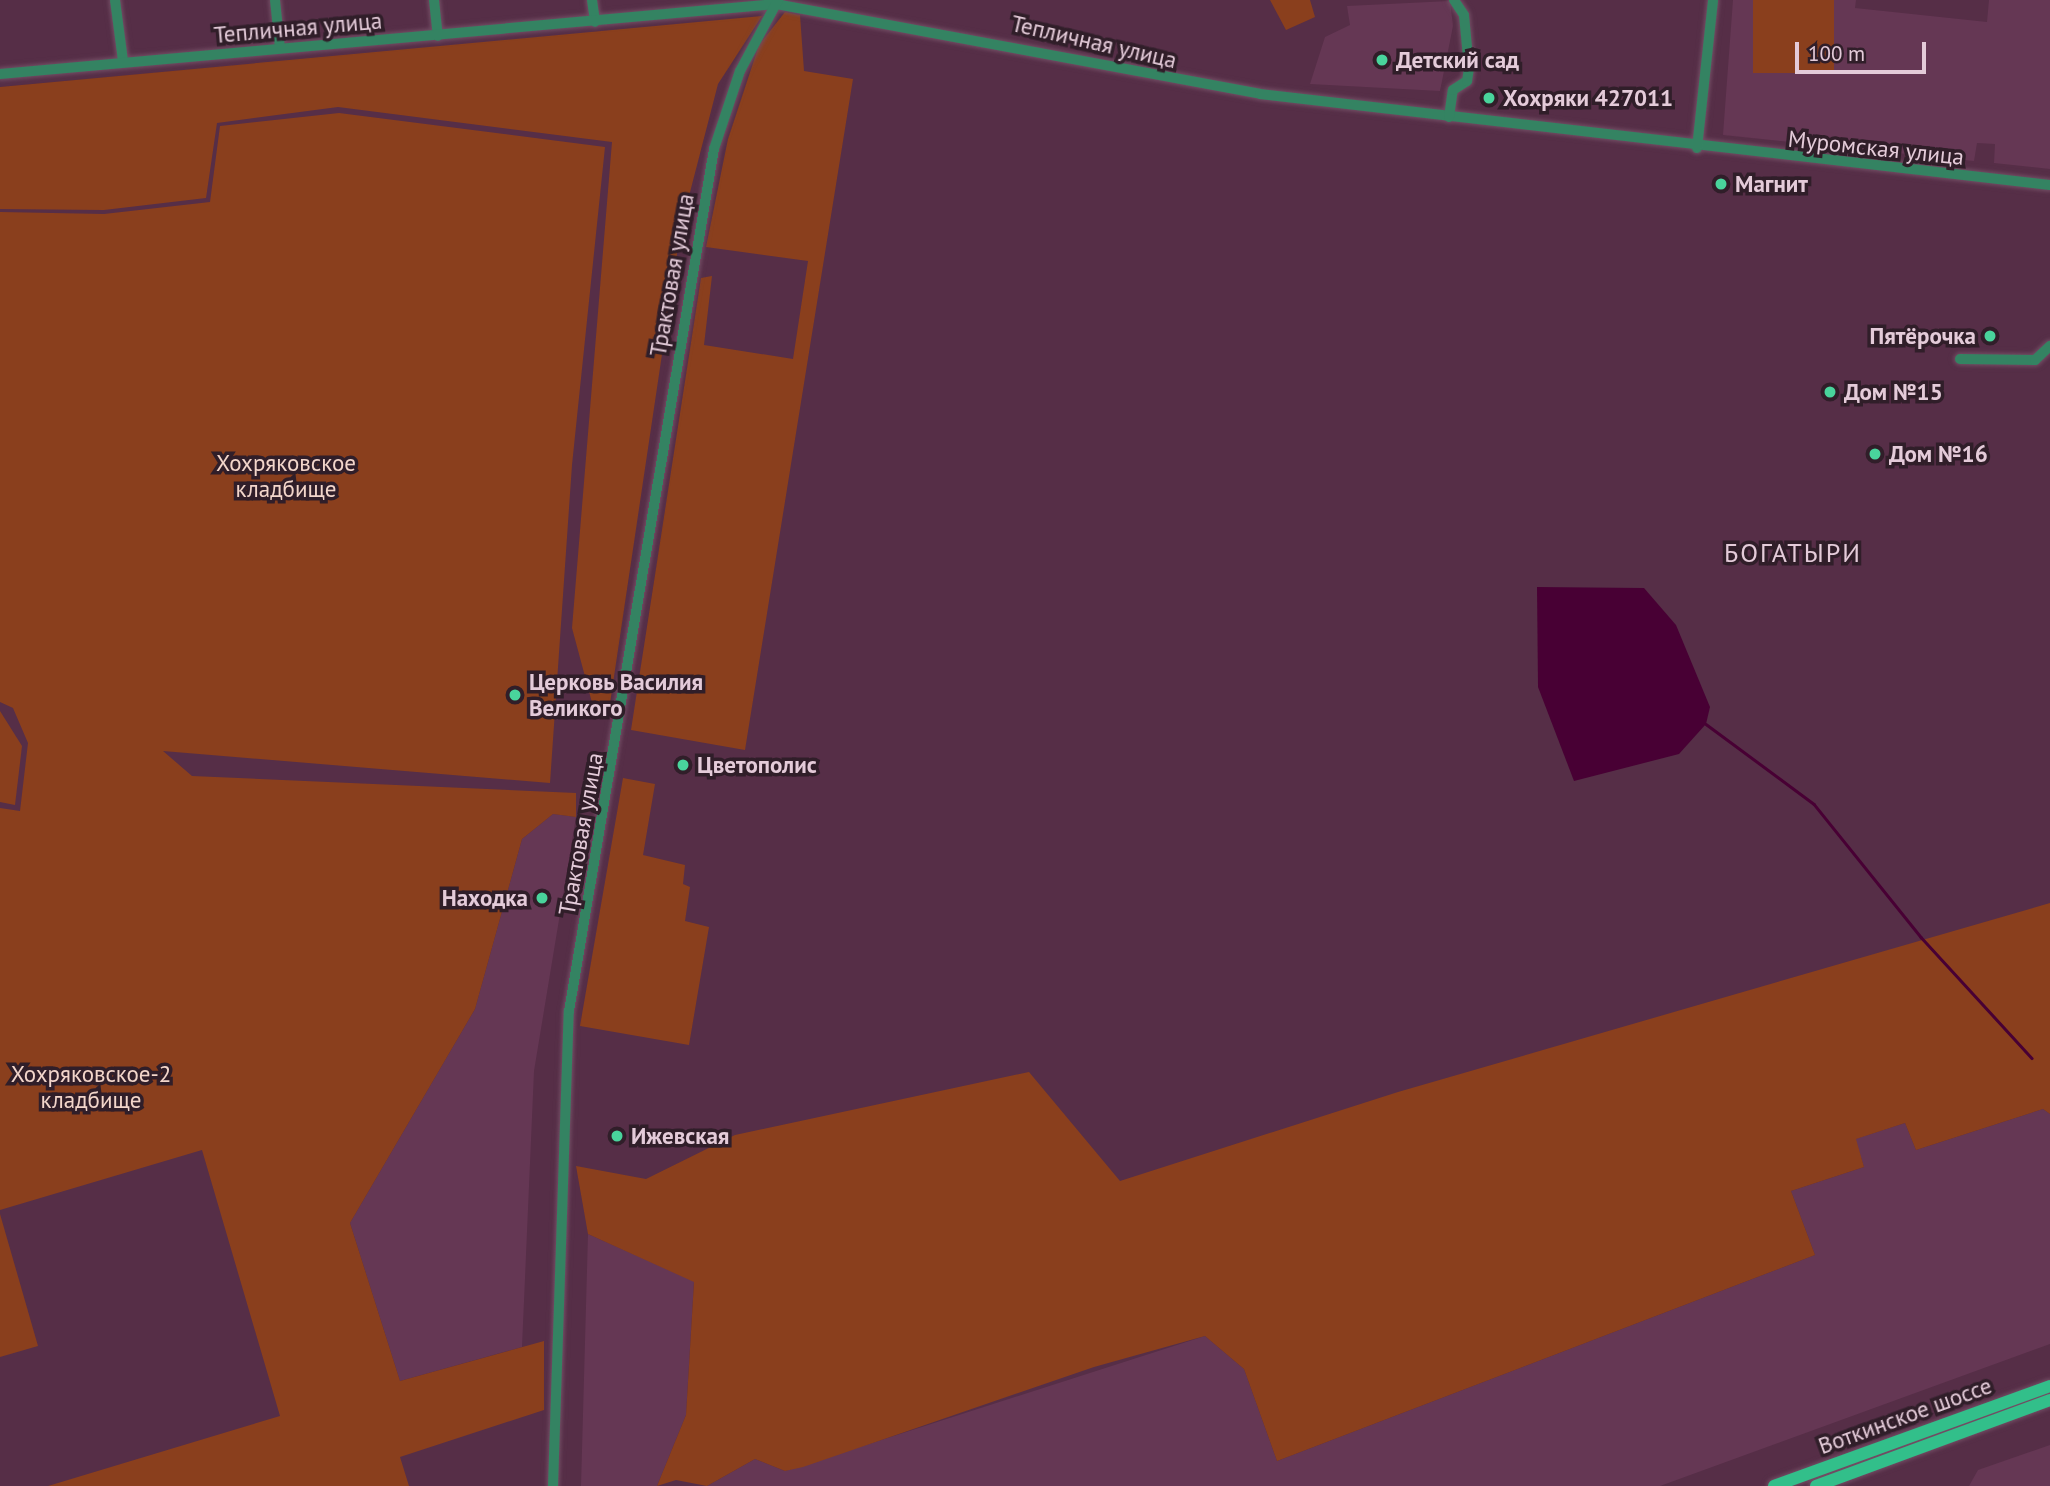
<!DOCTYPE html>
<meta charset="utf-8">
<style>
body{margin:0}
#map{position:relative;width:2050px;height:1486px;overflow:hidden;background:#562e47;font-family:"PT Sans",sans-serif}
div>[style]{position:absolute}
.built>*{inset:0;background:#653754}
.green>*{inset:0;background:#8a3f1d;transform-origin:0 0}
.water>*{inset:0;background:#480034}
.stream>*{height:2.5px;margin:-1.25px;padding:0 1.25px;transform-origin:1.25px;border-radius:1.25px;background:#480034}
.roads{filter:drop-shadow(0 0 2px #724d64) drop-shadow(0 0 2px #724d64)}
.minor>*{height:10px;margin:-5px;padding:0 5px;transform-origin:5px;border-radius:5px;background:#348362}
.major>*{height:12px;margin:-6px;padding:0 6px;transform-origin:6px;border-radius:6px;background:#32bf8a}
.dots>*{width:19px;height:19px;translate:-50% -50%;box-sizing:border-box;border:4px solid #301e29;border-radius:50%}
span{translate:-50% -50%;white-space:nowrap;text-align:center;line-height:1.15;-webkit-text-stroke:7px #301e29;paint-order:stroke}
.street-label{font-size:23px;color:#e4cbd9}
.poi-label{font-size:23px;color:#e4cbd9;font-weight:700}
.left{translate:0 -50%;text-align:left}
.right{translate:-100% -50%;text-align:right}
.park-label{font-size:23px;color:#f3d6cb}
.quarter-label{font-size:26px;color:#e4cbd9;letter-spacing:2px}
.scale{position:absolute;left:1795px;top:42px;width:131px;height:32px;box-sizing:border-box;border:4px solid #e4cbd9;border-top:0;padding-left:9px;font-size:21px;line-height:24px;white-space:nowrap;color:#e4cbd9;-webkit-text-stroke:5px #301e29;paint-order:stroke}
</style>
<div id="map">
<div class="built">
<div style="clip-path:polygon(1733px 0,1856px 0,1855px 8px,1987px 22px,1989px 0,2050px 0,2050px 169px,1994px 163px,1995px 144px,1977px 143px,1974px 161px,1723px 135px)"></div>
<div style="clip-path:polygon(1450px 1px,1453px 26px,1440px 91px,1310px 84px,1325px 37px,1350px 25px,1347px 6px)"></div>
<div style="clip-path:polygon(553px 814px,576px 817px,534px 1071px,522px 1347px,400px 1381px,350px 1223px,475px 1009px,522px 839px)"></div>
<div style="clip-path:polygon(2043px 1109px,2050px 1114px,2050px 1344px,1660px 1486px,707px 1486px,755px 1459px,785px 1471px,1205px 1336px,1244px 1369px,1277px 1461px,1815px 1255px,1791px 1191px,1864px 1167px,1855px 1139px,1905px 1123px,1916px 1150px)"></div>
<div style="clip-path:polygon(588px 1234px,694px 1281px,686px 1415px,657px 1486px,581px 1486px)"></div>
<div style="clip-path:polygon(2050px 1445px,2050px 1486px,1969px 1486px,1978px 1470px)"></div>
</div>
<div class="green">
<div style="clip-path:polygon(1270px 0,1310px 0,1315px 17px,1286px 30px)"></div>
<div style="left:1753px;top:0;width:81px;height:73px"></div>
<div style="clip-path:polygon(785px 12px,800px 15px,804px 71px,853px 79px,745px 750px,631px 730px,701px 278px,712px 276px,704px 345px,793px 359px,808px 261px,706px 247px,728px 139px,759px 45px)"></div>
<div style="clip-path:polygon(762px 16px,718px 84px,681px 227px,609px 710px,594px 710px,572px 628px,612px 142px,338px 107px,217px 123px,206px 198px,104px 210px,0 209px,0 87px)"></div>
<div style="clip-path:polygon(339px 113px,605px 147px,572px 465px,550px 783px,163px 751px,192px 776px,576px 793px,576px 817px,553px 814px,522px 839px,475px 1009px,350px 1223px,400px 1381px,544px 1341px,544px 1410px,400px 1457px,409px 1486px,48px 1486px,280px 1416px,202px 1150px,0 1210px,0 808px,20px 811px,28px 743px,13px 708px,0 702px,0 212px,104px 214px,210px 202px,220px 126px)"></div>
<div style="clip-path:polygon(0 711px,22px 746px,15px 805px,0 802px)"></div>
<div style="clip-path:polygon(623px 778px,655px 784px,643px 855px,685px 865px,683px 884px,690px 887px,685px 921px,709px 927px,689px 1045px,580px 1026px)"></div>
<div style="clip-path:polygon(2050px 903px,2050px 1114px,2043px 1109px,1916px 1150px,1905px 1123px,1856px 1139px,1864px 1167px,1791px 1191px,1815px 1255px,1277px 1461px,1244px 1369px,1205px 1336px,1094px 1367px,803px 1467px,785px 1471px,755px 1459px,707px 1486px,676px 1480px,657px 1486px,686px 1415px,694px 1282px,588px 1234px,576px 1166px,646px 1179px,735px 1135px,1029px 1072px,1120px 1181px,1398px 1092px)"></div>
<div style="clip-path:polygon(0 1214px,38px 1346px,0 1357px)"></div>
</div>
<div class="water">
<div style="clip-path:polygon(1537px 587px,1644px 588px,1676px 625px,1710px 707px,1706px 724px,1679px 754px,1574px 781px,1538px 687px)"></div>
</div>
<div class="stream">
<div style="left:1706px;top:724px;width:134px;rotate:36.5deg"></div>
<div style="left:1814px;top:804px;width:171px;rotate:51.2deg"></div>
<div style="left:1921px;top:937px;width:164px;rotate:47.5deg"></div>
</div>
<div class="roads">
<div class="minor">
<div style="left:115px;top:0;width:62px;rotate:82.5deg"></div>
<div style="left:275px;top:0;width:48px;rotate:84.1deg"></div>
<div style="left:434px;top:0;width:36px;rotate:84deg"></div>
<div style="left:592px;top:0;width:22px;rotate:82deg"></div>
<div style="left:0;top:74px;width:779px;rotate:-5.15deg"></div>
<div style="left:776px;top:4px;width:492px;rotate:10.5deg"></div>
<div style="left:1260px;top:94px;width:795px;rotate:6.57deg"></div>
<div style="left:1449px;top:117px;width:27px;rotate:-82deg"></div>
<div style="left:1453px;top:90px;width:17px;rotate:-33deg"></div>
<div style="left:1467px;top:81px;width:13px;rotate:-81deg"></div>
<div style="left:1469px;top:68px;width:53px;rotate:-95.4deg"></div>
<div style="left:1464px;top:15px;width:18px;rotate:-124deg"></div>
<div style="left:1697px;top:148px;width:149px;rotate:-83.8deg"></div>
<div style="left:1960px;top:359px;width:75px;rotate:0.8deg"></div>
<div style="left:2035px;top:360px;width:21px;rotate:-43deg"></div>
<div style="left:553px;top:1486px;width:475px;rotate:-88.1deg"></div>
<div style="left:569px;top:1011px;width:874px;rotate:-80.45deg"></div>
<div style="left:714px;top:149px;width:82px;rotate:-71.6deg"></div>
<div style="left:740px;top:71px;width:81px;rotate:-61.8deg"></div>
</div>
<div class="major">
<div style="left:1774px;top:1486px;width:294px;rotate:-19.9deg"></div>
<div style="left:1816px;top:1486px;width:249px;rotate:-20.2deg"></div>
</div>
</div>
<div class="dots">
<div style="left:1382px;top:60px;background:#49d49c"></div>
<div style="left:1489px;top:98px;background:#49d49c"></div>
<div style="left:1721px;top:184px;background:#49d49c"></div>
<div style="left:1990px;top:336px;background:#49d49c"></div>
<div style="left:1830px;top:392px;background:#49d49c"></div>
<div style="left:1875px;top:454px;background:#49d49c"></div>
<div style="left:515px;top:695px;background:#49d49c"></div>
<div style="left:683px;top:765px;background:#49d49c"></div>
<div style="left:542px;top:898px;background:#49d49c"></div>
<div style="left:617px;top:1136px;background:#49d49c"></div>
</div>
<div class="street-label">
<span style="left:298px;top:28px;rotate:-5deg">Тепличная улица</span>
<span style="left:1094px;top:42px;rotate:13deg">Тепличная улица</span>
<span style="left:1876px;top:148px;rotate:6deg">Муромская улица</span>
<span style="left:672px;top:275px;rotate:-80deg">Трактовая улица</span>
<span style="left:581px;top:834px;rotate:-80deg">Трактовая улица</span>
<span style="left:1905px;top:1416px;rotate:-20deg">Воткинское шоссе</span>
</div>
<div class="poi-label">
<span class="left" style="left:1396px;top:60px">Детский сад</span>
<span class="left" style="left:1503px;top:98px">Хохряки 427011</span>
<span class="left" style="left:1735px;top:184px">Магнит</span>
<span class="right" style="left:1976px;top:336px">Пятёрочка</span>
<span class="left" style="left:1844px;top:392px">Дом №15</span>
<span class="left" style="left:1889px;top:454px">Дом №16</span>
<span class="left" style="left:529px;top:695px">Церковь Василия<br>Великого</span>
<span class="left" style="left:697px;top:765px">Цветополис</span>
<span class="right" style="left:528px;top:898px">Находка</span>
<span class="left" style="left:631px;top:1136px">Ижевская</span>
</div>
<div class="park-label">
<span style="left:286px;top:476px">Хохряковское<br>кладбище</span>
<span style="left:91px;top:1087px">Хохряковское-2<br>кладбище</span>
</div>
<div class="quarter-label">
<span style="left:1793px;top:553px">БОГАТЫРИ</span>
</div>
<div class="scale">100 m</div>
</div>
